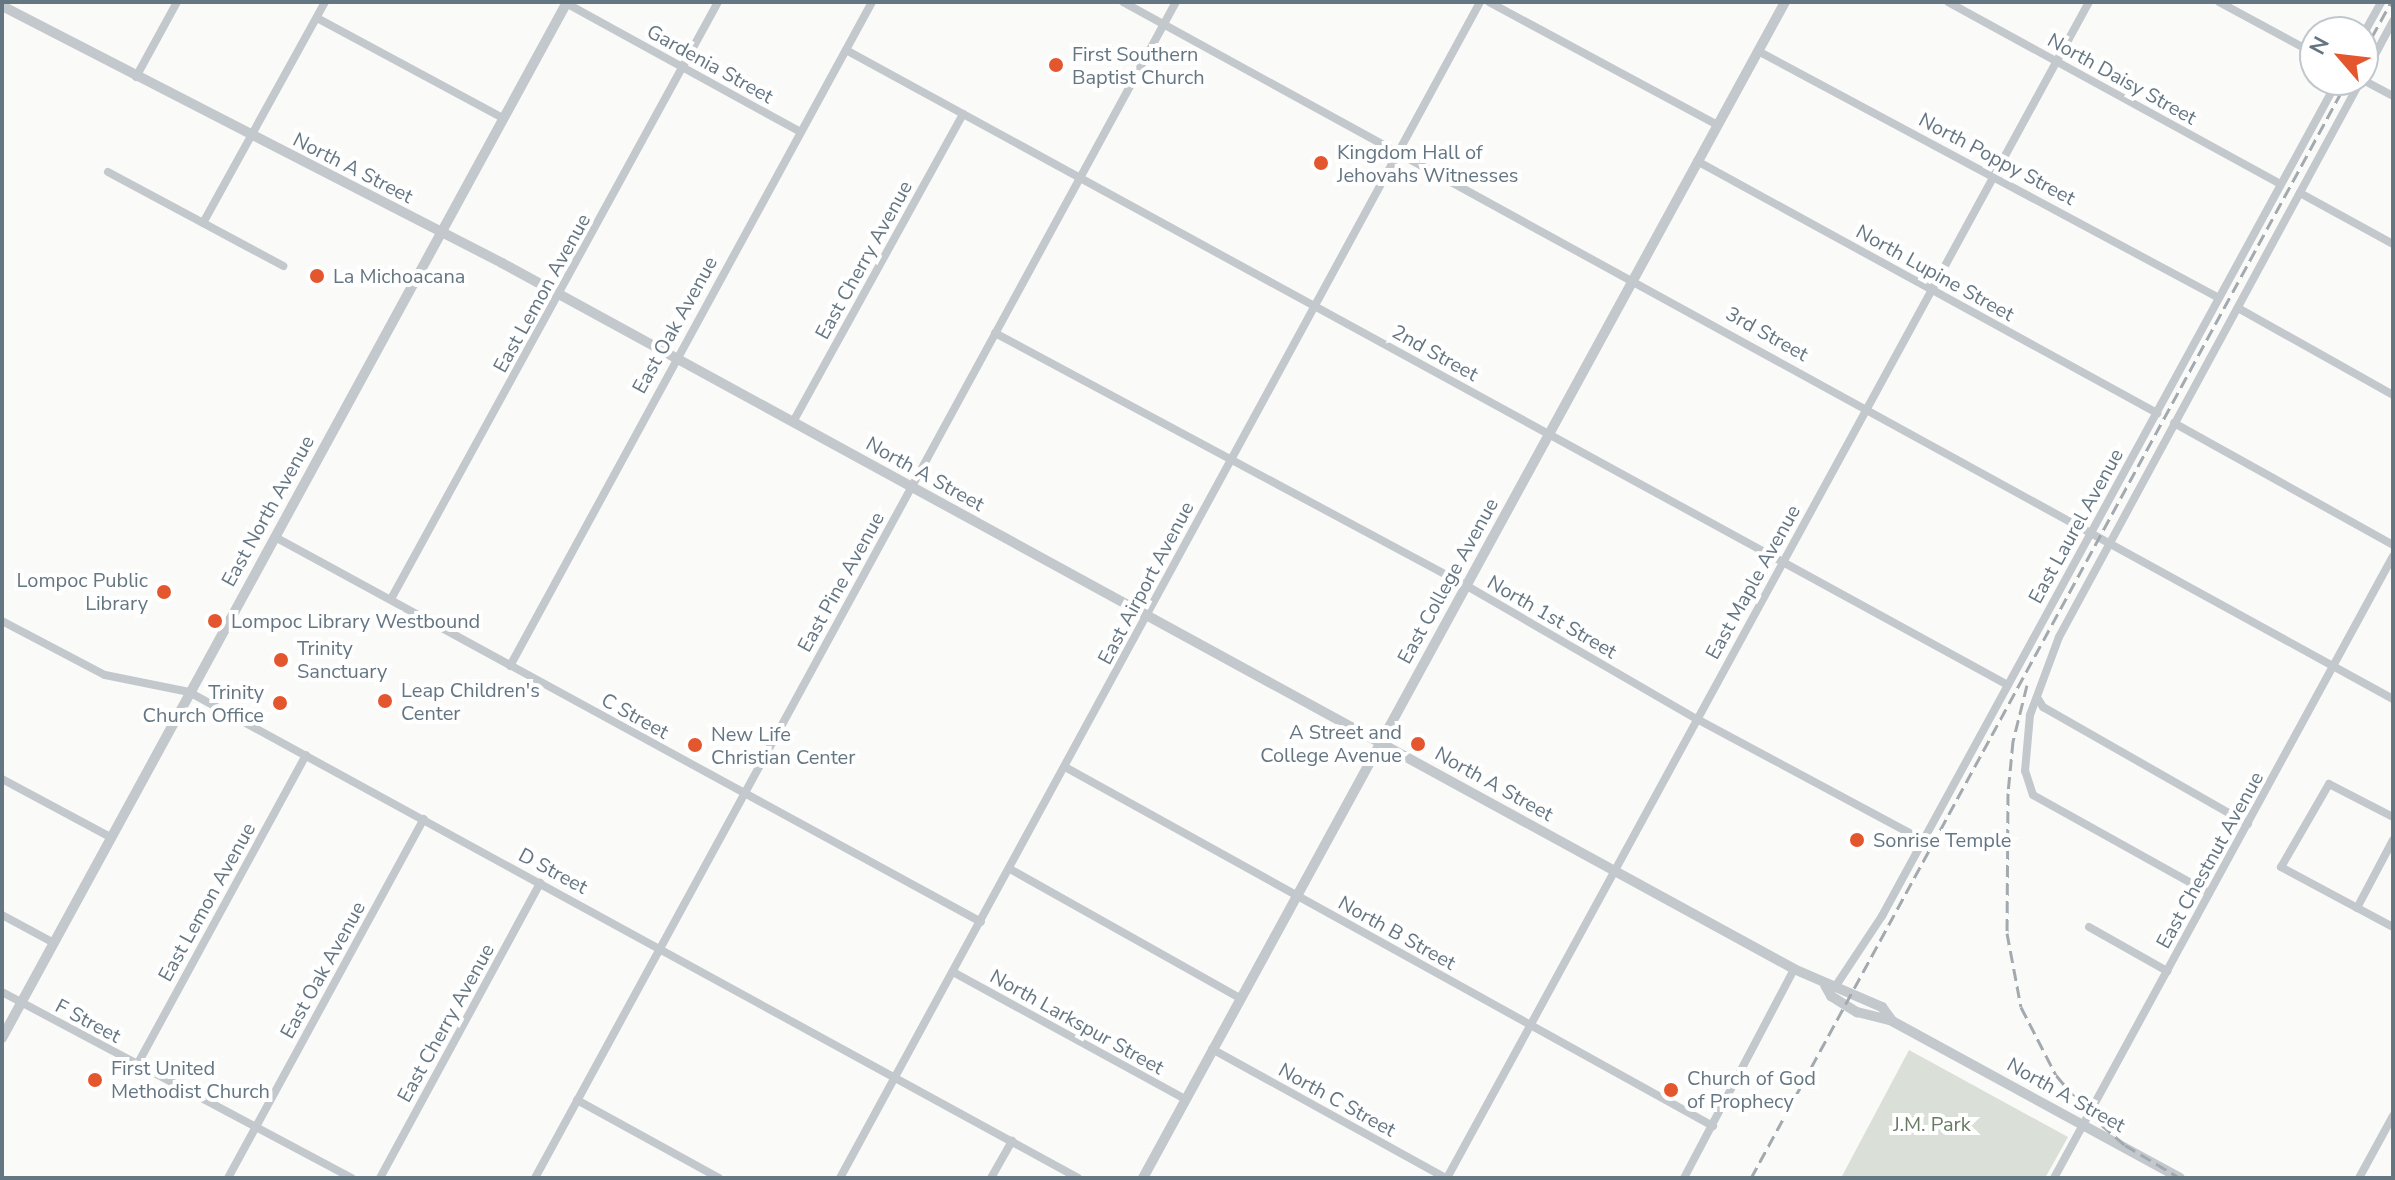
<!DOCTYPE html>
<style>
body{margin:0}
#map{position:relative;width:2395px;height:1180px;overflow:hidden;background:#fafaf8;font-family:"Nunito Sans",sans-serif}
div>[style]{position:absolute}
.green>*{inset:0;background:#dadfd7}
.minor>*{height:8px;margin:-4px;padding:0 4px;transform-origin:4px;border-radius:4px;background:#c3c8cc}
.tertiary>*{height:10px;margin:-5px;padding:0 5px;transform-origin:5px;border-radius:5px;background:#c3c8cc}
.rail>*{height:3px;margin-top:-1.5px;transform-origin:0;background:repeating-linear-gradient(90deg,#a2aab0 0 12px,transparent 0 18px)}
.dots>*{width:22px;height:22px;translate:-50% -50%;box-sizing:border-box;border:4px solid #fff;border-radius:50%}
span{translate:-50% -50%;white-space:nowrap;text-align:center;line-height:1.15;-webkit-text-stroke:8px #fff;paint-order:stroke}
.poi-label{font-size:20px;color:#657683}
.left{translate:0 -50%;text-align:left}
.right{translate:-100% -50%;text-align:right}
.street-label{font-size:20px;color:#657683}
.park-label{font-size:20px;color:#687a64}
.frame{position:absolute;inset:0;border:4px solid #657683;pointer-events:none}
.north{position:absolute;left:2299px;top:16px;width:80px;height:80px;box-sizing:border-box;background:#fff;border:2px solid #c1c8cd;border-radius:50%;rotate:298deg;font-size:22px;font-weight:700;line-height:32px;text-align:center;color:#657683}
.north::after{content:'';display:block;margin:auto;width:28px;height:36px;background:#e4572e;clip-path:polygon(50% 0,100% 100%,50% 72%,0 100%)}
</style>
<div id="map">
<div class="green">
<div style="clip-path:polygon(1909px 1050px,2068px 1137px,2045px 1178px,1841px 1178px)"></div>
</div>
<div class="minor">
<div style="left:564px;top:2px;width:268px;rotate:28.8deg"></div>
<div style="left:1123px;top:2px;width:1449px;rotate:28.76deg"></div>
<div style="left:1489px;top:2px;width:259px;rotate:28.3deg"></div>
<div style="left:1948px;top:2px;width:379px;rotate:28.7deg"></div>
<div style="left:2219px;top:2px;width:109px;rotate:28.4deg"></div>
<div style="left:317px;top:18px;width:211px;rotate:28.3deg"></div>
<div style="left:2363px;top:35px;width:38px;rotate:-61deg"></div>
<div style="left:846px;top:50px;width:1324px;rotate:28.66deg"></div>
<div style="left:1758px;top:51px;width:523px;rotate:28.18deg"></div>
<div style="left:136px;top:77px;width:85px;rotate:-61.3deg"></div>
<div style="left:2363px;top:77px;width:64px;rotate:-61.8deg"></div>
<div style="left:2363px;top:80px;width:34px;rotate:28deg"></div>
<div style="left:1697px;top:161px;width:525px;rotate:28.72deg"></div>
<div style="left:108px;top:172px;width:199px;rotate:28.2deg"></div>
<div style="left:2300px;top:193px;width:106px;rotate:28.7deg"></div>
<div style="left:203px;top:223px;width:252px;rotate:-61.1deg"></div>
<div style="left:2238px;top:308px;width:178px;rotate:29.3deg"></div>
<div style="left:995px;top:333px;width:536px;rotate:28.19deg"></div>
<div style="left:1467px;top:586px;width:263px;rotate:30.1deg"></div>
<div style="left:1695px;top:718px;width:259px;rotate:28.2deg"></div>
<div style="left:793px;top:422px;width:352px;rotate:-61.1deg"></div>
<div style="left:2174px;top:423px;width:251px;rotate:29.1deg"></div>
<div style="left:275px;top:537px;width:804px;rotate:28.6deg"></div>
<div style="left:391px;top:599px;width:681px;rotate:-61.29deg"></div>
<div style="left:2px;top:621px;width:116px;rotate:27.7deg"></div>
<div style="left:105px;top:675px;width:86px;rotate:11.4deg"></div>
<div style="left:189px;top:692px;width:1013px;rotate:28.66deg"></div>
<div style="left:510px;top:666px;width:756px;rotate:-61.4deg"></div>
<div style="left:2037px;top:697px;width:12px;rotate:59deg"></div>
<div style="left:2043px;top:707px;width:236px;rotate:29.7deg"></div>
<div style="left:1065px;top:767px;width:741px;rotate:28.99deg"></div>
<div style="left:2px;top:779px;width:123px;rotate:28.2deg"></div>
<div style="left:2393px;top:817px;width:72px;rotate:-152.7deg"></div>
<div style="left:2329px;top:784px;width:96px;rotate:120deg"></div>
<div style="left:2281px;top:867px;width:127px;rotate:28.2deg"></div>
<div style="left:1010px;top:869px;width:264px;rotate:29.3deg"></div>
<div style="left:2209px;top:893px;width:201px;rotate:-150.9deg"></div>
<div style="left:2033px;top:795px;width:25px;rotate:-108deg"></div>
<div style="left:2025px;top:771px;width:56px;rotate:-84.9deg"></div>
<div style="left:2030px;top:715px;width:83px;rotate:-69.6deg"></div>
<div style="left:2059px;top:637px;width:634px;rotate:-61.53deg"></div>
<div style="left:2357px;top:908px;width:77px;rotate:-62.1deg"></div>
<div style="left:2px;top:915px;width:59px;rotate:28.3deg"></div>
<div style="left:2089px;top:927px;width:90px;rotate:29.4deg"></div>
<div style="left:953px;top:972px;width:264px;rotate:28.7deg"></div>
<div style="left:1837px;top:984px;width:82px;rotate:-56.5deg"></div>
<div style="left:1882px;top:916px;width:952px;rotate:-61.39deg"></div>
<div style="left:2px;top:992px;width:396px;rotate:28deg"></div>
<div style="left:1212px;top:1049px;width:267px;rotate:28.9deg"></div>
<div style="left:137px;top:1065px;width:353px;rotate:-61.4deg"></div>
<div style="left:577px;top:1100px;width:162px;rotate:28.8deg"></div>
<div style="left:228px;top:1178px;width:409px;rotate:-61.4deg"></div>
<div style="left:380px;top:1178px;width:336px;rotate:-61.5deg"></div>
<div style="left:535px;top:1178px;width:1339px;rotate:-61.41deg"></div>
<div style="left:840px;top:1178px;width:1339px;rotate:-61.44deg"></div>
<div style="left:991px;top:1178px;width:43px;rotate:-60.4deg"></div>
<div style="left:1447px;top:1178px;width:1340px;rotate:-61.37deg"></div>
<div style="left:1684px;top:1178px;width:236px;rotate:-62.2deg"></div>
<div style="left:2054px;top:1178px;width:708px;rotate:-61.41deg"></div>
<div style="left:2359px;top:1178px;width:71px;rotate:-61.3deg"></div>
</div>
<div class="tertiary">
<div style="left:2px;top:6px;width:562px;rotate:27.2deg"></div>
<div style="left:502px;top:263px;width:1472px;rotate:28.65deg"></div>
<div style="left:1794px;top:969px;width:96px;rotate:23.4deg"></div>
<div style="left:1882px;top:1007px;width:17px;rotate:54deg"></div>
<div style="left:1892px;top:1021px;width:328px;rotate:28.6deg"></div>
<div style="left:1825px;top:985px;width:13px;rotate:61deg"></div>
<div style="left:1831px;top:996px;width:31px;rotate:32deg"></div>
<div style="left:1857px;top:1012px;width:36px;rotate:14deg"></div>
<div style="left:2px;top:1038px;width:1180px;rotate:-61.39deg"></div>
<div style="left:1143px;top:1178px;width:1340px;rotate:-61.37deg"></div>
</div>
<div class="rail">
<div style="left:2363px;top:53px;width:58px;rotate:-61.2deg"></div>
<div style="left:2027px;top:685px;width:58px;rotate:104deg"></div>
<div style="left:2013px;top:741px;width:52px;rotate:95.5deg"></div>
<div style="left:2008px;top:793px;width:140px;rotate:90.4deg"></div>
<div style="left:2007px;top:933px;width:75px;rotate:79.3deg"></div>
<div style="left:2021px;top:1007px;width:76px;rotate:62.8deg"></div>
<div style="left:2056px;top:1075px;width:50px;rotate:49.9deg"></div>
<div style="left:2088px;top:1113px;width:49px;rotate:40.9deg"></div>
<div style="left:2125px;top:1145px;width:64px;rotate:31deg"></div>
<div style="left:1751px;top:1178px;width:1250px;rotate:-61.47deg"></div>
</div>
<div class="dots">
<div style="left:1056px;top:65px;background:#e4572e"></div>
<div style="left:1321px;top:163px;background:#e4572e"></div>
<div style="left:317px;top:276px;background:#e4572e"></div>
<div style="left:164px;top:592px;background:#e4572e"></div>
<div style="left:215px;top:621px;background:#e4572e"></div>
<div style="left:281px;top:660px;background:#e4572e"></div>
<div style="left:385px;top:701px;background:#e4572e"></div>
<div style="left:280px;top:703px;background:#e4572e"></div>
<div style="left:1418px;top:744px;background:#e4572e"></div>
<div style="left:695px;top:745px;background:#e4572e"></div>
<div style="left:1857px;top:840px;background:#e4572e"></div>
<div style="left:95px;top:1080px;background:#e4572e"></div>
<div style="left:1671px;top:1090px;background:#e4572e"></div>
</div>
<div class="poi-label">
<span class="left" style="left:1072px;top:66px">First Southern<br>Baptist Church</span>
<span class="left" style="left:1337px;top:164px">Kingdom Hall of<br>Jehovahs Witnesses</span>
<span class="left" style="left:333px;top:276px">La Michoacana</span>
<span class="right" style="left:148px;top:592px">Lompoc Public<br>Library</span>
<span class="left" style="left:231px;top:621px">Lompoc Library Westbound</span>
<span class="left" style="left:297px;top:660px">Trinity<br>Sanctuary</span>
<span class="left" style="left:401px;top:702px">Leap Children's<br>Center</span>
<span class="right" style="left:264px;top:704px">Trinity<br>Church Office</span>
<span class="right" style="left:1402px;top:744px">A Street and<br>College Avenue</span>
<span class="left" style="left:711px;top:746px">New Life<br>Christian Center</span>
<span class="left" style="left:1873px;top:840px">Sonrise Temple</span>
<span class="left" style="left:111px;top:1080px">First United<br>Methodist Church</span>
<span class="left" style="left:1687px;top:1090px">Church of God<br>of Prophecy</span>
</div>
<div class="street-label">
<span style="left:710px;top:64px;rotate:29deg">Gardenia Street</span>
<span style="left:2122px;top:79px;rotate:29deg">North Daisy Street</span>
<span style="left:1997px;top:159px;rotate:28deg">North Poppy Street</span>
<span style="left:353px;top:168px;rotate:27deg">North A Street</span>
<span style="left:864px;top:260px;rotate:-61deg">East Cherry Avenue</span>
<span style="left:1935px;top:273px;rotate:29deg">North Lupine Street</span>
<span style="left:542px;top:293px;rotate:-61deg">East Lemon Avenue</span>
<span style="left:675px;top:325px;rotate:-61deg">East Oak Avenue</span>
<span style="left:1767px;top:334px;rotate:29deg">3rd Street</span>
<span style="left:1435px;top:353px;rotate:29deg">2nd Street</span>
<span style="left:925px;top:474px;rotate:29deg">North A Street</span>
<span style="left:268px;top:511px;rotate:-61deg">East North Avenue</span>
<span style="left:2076px;top:526px;rotate:-61deg">East Laurel Avenue</span>
<span style="left:1448px;top:581px;rotate:-61deg">East College Avenue</span>
<span style="left:841px;top:582px;rotate:-61deg">East Pine Avenue</span>
<span style="left:1753px;top:582px;rotate:-61deg">East Maple Avenue</span>
<span style="left:1146px;top:583px;rotate:-62deg">East Airport Avenue</span>
<span style="left:1552px;top:617px;rotate:30deg">North 1st Street</span>
<span style="left:635px;top:716px;rotate:29deg">C Street</span>
<span style="left:1494px;top:784px;rotate:29deg">North A Street</span>
<span style="left:2210px;top:860px;rotate:-61deg">East Chestnut Avenue</span>
<span style="left:553px;top:871px;rotate:28deg">D Street</span>
<span style="left:207px;top:902px;rotate:-61deg">East Lemon Avenue</span>
<span style="left:1397px;top:933px;rotate:29deg">North B Street</span>
<span style="left:323px;top:970px;rotate:-61deg">East Oak Avenue</span>
<span style="left:88px;top:1021px;rotate:28deg">F Street</span>
<span style="left:1077px;top:1022px;rotate:29deg">North Larkspur Street</span>
<span style="left:446px;top:1023px;rotate:-61deg">East Cherry Avenue</span>
<span style="left:2066px;top:1095px;rotate:29deg">North A Street</span>
<span style="left:1337px;top:1100px;rotate:29deg">North C Street</span>
</div>
<div class="park-label">
<span style="left:1932px;top:1124px">J.M. Park</span>
</div>
<div class="frame"></div>
<div class="north">N</div>
</div>
